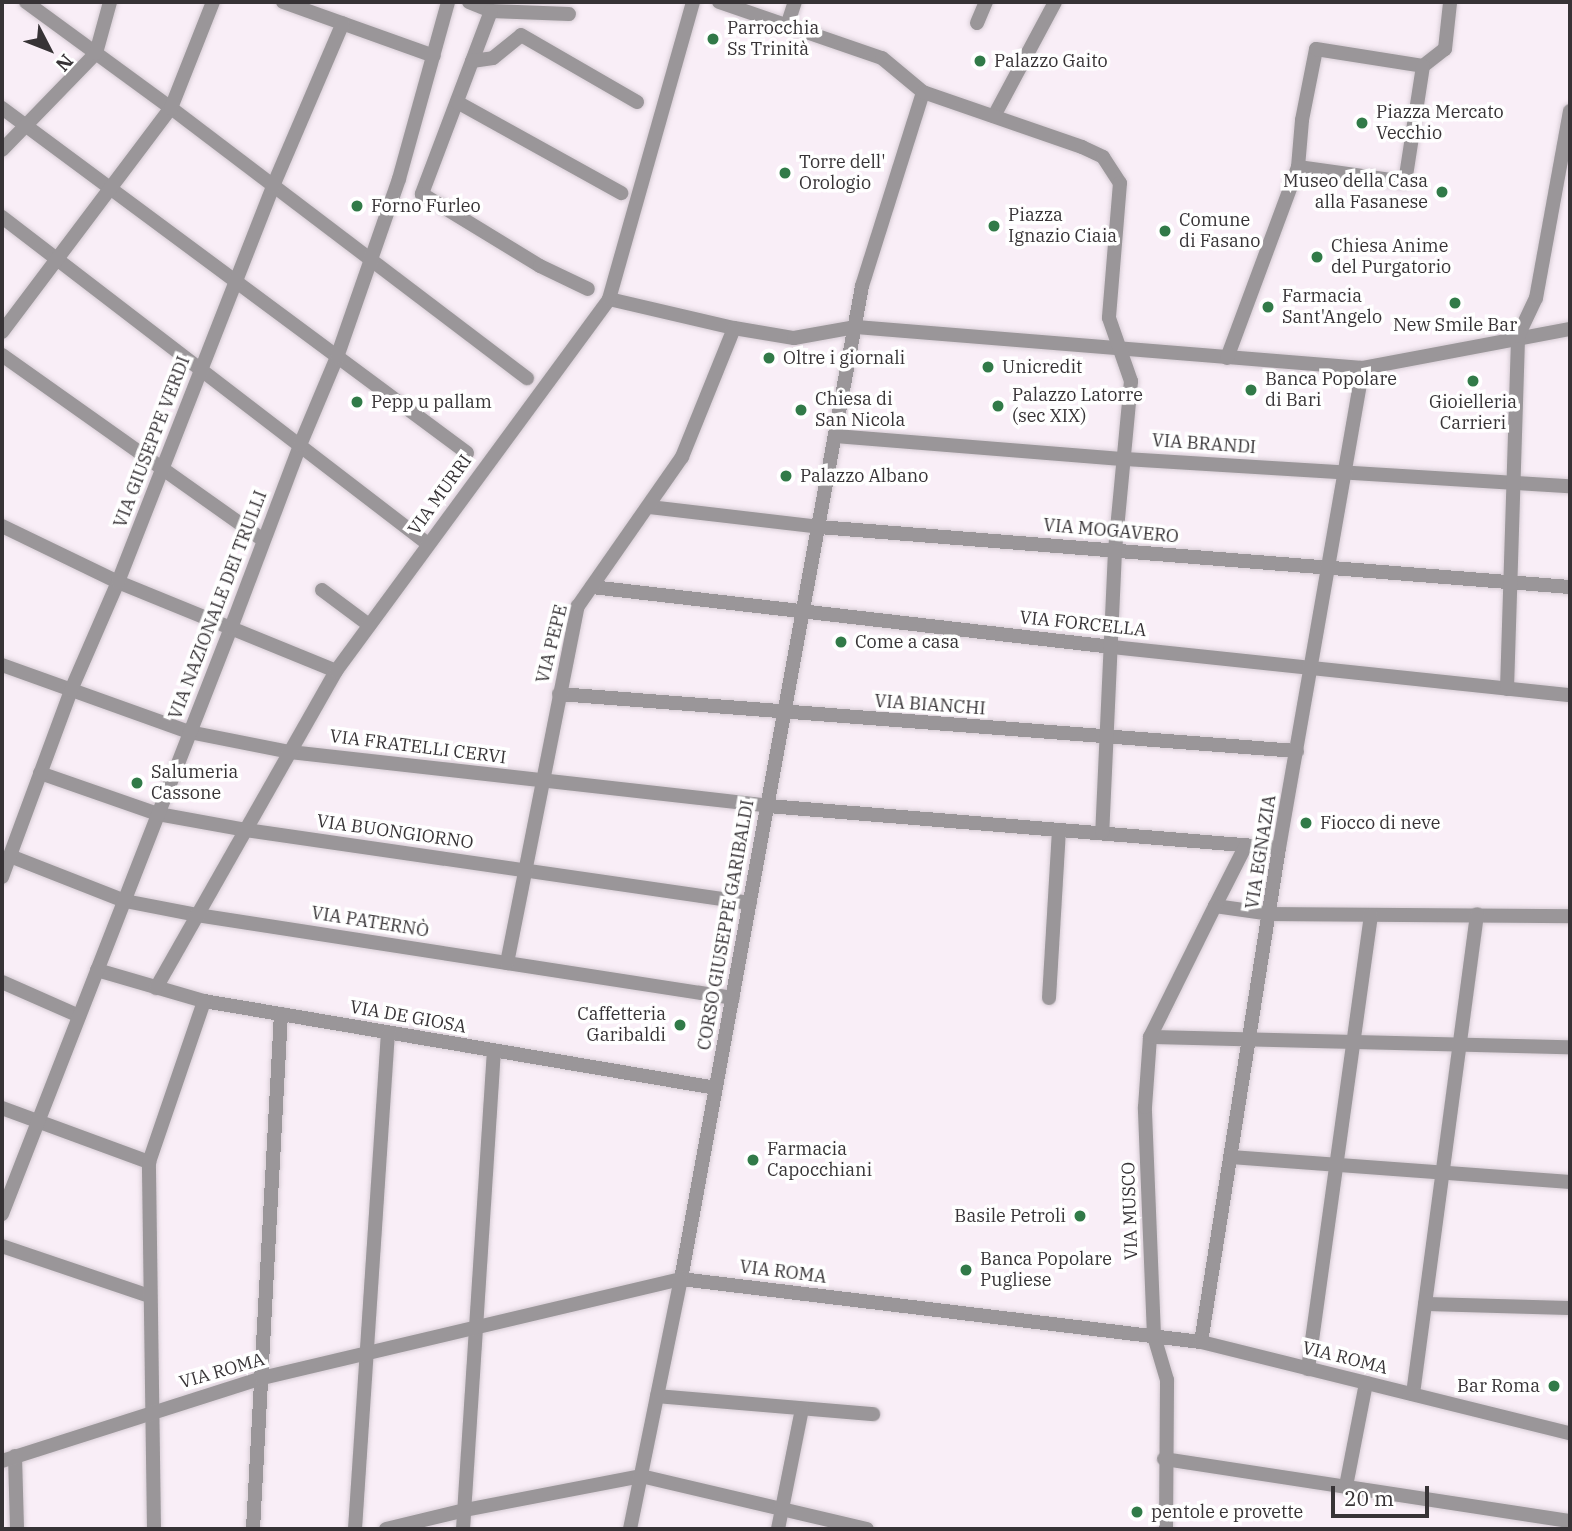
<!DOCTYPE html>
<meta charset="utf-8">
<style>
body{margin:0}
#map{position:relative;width:1572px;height:1531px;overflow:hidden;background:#f9eef7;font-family:"IBM Plex Serif",serif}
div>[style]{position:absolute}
.roads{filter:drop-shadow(0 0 2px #d6ccd4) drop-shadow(0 0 2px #d6ccd4)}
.minor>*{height:14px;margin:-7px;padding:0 7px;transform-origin:7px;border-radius:7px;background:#9a9699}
.tertiary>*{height:14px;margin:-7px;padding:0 7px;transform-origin:7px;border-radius:7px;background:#9a9699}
.dots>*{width:19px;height:19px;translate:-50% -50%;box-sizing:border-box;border:4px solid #fff;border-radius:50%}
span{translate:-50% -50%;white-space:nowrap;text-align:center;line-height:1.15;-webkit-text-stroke:7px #fff;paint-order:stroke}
.poi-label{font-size:18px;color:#373336}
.left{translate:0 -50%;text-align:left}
.right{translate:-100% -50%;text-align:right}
.street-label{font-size:18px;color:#373336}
.frame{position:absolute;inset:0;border:4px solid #373336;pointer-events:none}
.north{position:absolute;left:14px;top:14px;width:70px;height:70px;-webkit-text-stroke:5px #fff;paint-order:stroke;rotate:132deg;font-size:19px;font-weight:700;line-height:28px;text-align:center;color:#373336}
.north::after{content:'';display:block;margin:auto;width:24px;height:32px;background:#373336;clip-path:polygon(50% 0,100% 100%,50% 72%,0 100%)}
.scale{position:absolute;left:1331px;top:1486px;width:98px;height:32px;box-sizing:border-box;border:4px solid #373336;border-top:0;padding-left:9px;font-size:21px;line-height:24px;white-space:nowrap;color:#373336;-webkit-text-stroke:5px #fff;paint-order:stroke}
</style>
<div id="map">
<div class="roads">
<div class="minor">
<div style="left:26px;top:2px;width:180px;rotate:36.2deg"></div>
<div style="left:171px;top:108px;width:447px;rotate:37.2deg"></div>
<div style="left:283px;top:2px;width:160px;rotate:19.7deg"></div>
<div style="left:469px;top:2px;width:24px;rotate:22deg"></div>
<div style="left:491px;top:11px;width:78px;rotate:2.2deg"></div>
<div style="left:719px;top:2px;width:172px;rotate:19deg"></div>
<div style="left:882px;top:58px;width:53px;rotate:39.7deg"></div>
<div style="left:491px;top:11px;width:196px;rotate:110.7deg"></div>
<div style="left:422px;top:194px;width:138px;rotate:31.4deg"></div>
<div style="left:540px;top:266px;width:53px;rotate:25.6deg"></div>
<div style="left:977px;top:23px;width:23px;rotate:-67deg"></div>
<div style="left:787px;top:26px;width:25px;rotate:-72deg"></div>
<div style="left:472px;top:61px;width:21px;rotate:-8deg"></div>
<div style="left:493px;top:58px;width:36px;rotate:-39deg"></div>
<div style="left:521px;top:35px;width:134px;rotate:30deg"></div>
<div style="left:1423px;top:66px;width:28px;rotate:-38deg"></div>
<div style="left:1445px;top:49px;width:46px;rotate:-83.8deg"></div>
<div style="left:457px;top:102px;width:188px;rotate:29deg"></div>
<div style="left:2px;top:108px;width:579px;rotate:36.57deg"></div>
<div style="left:994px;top:116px;width:129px;rotate:-61.8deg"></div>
<div style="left:2px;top:150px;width:135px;rotate:-45.9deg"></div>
<div style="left:96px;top:53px;width:53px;rotate:-74.6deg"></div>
<div style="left:2px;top:217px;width:537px;rotate:37.51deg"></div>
<div style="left:609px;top:299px;width:128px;rotate:13.1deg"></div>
<div style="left:734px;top:328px;width:61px;rotate:9.5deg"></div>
<div style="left:794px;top:338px;width:63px;rotate:-10.1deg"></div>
<div style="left:856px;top:327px;width:509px;rotate:4.62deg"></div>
<div style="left:1363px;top:368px;width:211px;rotate:-10.7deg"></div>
<div style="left:2px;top:332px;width:281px;rotate:-53deg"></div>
<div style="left:171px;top:108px;width:114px;rotate:-68.4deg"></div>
<div style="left:2px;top:355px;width:320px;rotate:35.3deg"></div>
<div style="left:1227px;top:358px;width:204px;rotate:-69.6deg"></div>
<div style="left:1298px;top:167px;width:47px;rotate:-85.1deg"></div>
<div style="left:1302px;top:120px;width:72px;rotate:-78.8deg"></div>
<div style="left:1316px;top:49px;width:108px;rotate:9deg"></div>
<div style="left:1423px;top:66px;width:117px;rotate:98.8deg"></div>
<div style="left:1405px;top:182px;width:108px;rotate:-172deg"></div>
<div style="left:836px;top:436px;width:289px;rotate:4.6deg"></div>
<div style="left:1124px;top:459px;width:447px;rotate:3.5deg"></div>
<div style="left:650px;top:507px;width:170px;rotate:6.7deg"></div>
<div style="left:819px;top:527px;width:753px;rotate:4.57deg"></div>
<div style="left:2px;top:526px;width:129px;rotate:25.8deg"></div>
<div style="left:118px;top:582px;width:235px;rotate:22.2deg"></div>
<div style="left:592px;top:587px;width:523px;rotate:6.58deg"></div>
<div style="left:1112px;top:647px;width:461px;rotate:6deg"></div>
<div style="left:322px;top:590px;width:59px;rotate:36.7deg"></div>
<div style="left:2px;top:665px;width:199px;rotate:19.7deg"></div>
<div style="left:189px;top:732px;width:103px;rotate:11.2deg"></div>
<div style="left:290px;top:752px;width:481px;rotate:6.4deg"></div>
<div style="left:768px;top:806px;width:513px;rotate:4.7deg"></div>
<div style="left:1507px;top:689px;width:353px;rotate:-88.2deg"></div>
<div style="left:1518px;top:336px;width:42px;rotate:-64.7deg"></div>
<div style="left:1536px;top:298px;width:190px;rotate:-79.7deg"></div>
<div style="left:559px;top:694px;width:740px;rotate:4.42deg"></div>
<div style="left:40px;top:773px;width:125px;rotate:19.2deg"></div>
<div style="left:158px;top:814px;width:89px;rotate:10.3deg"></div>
<div style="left:246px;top:830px;width:509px;rotate:8.24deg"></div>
<div style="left:1246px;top:845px;width:68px;rotate:116.9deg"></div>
<div style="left:1215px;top:906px;width:57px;rotate:8.1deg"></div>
<div style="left:1271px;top:914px;width:299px;rotate:0.4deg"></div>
<div style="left:10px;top:856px;width:123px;rotate:21.4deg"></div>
<div style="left:125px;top:901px;width:73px;rotate:11deg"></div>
<div style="left:197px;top:915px;width:542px;rotate:8.8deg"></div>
<div style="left:2px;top:877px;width:199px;rotate:-69.7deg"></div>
<div style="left:71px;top:690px;width:118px;rotate:-66.5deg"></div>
<div style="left:118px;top:582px;width:425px;rotate:-68.6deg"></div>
<div style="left:273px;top:186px;width:177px;rotate:-66.8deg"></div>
<div style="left:507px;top:963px;width:364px;rotate:-78.8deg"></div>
<div style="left:578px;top:606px;width:182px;rotate:-55.1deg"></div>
<div style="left:682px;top:457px;width:139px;rotate:-68deg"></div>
<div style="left:97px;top:970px;width:111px;rotate:16.2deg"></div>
<div style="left:204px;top:1001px;width:519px;rotate:9.64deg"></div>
<div style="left:2px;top:982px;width:84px;rotate:23.8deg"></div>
<div style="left:156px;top:988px;width:365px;rotate:-60.4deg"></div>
<div style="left:336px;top:671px;width:461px;rotate:-53.7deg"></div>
<div style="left:609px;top:299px;width:309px;rotate:-74.2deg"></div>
<div style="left:1049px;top:998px;width:168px;rotate:-86.6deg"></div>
<div style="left:1150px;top:1037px;width:420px;rotate:1.4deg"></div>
<div style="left:2px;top:1108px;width:157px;rotate:20.2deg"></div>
<div style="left:1231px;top:1157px;width:340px;rotate:4.2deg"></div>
<div style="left:2px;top:1246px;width:156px;rotate:18.7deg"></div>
<div style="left:681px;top:1279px;width:1009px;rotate:-79.67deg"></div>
<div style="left:862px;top:286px;width:203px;rotate:-72.5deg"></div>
<div style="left:923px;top:92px;width:168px;rotate:19.1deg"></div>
<div style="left:1082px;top:147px;width:23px;rotate:25deg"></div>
<div style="left:1103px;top:157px;width:31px;rotate:57deg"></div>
<div style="left:1120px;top:183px;width:135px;rotate:94.7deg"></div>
<div style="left:1109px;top:318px;width:67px;rotate:70.8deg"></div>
<div style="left:1131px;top:381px;width:171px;rotate:95.4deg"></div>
<div style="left:1115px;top:551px;width:282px;rotate:92.6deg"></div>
<div style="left:1425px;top:1304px;width:145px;rotate:1.6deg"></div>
<div style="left:1201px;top:1342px;width:500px;rotate:-81.03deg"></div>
<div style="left:1279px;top:848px;width:487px;rotate:-80.1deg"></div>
<div style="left:1308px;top:1369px;width:458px;rotate:-82.1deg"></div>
<div style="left:1413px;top:1394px;width:484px;rotate:-82.4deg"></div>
<div style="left:657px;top:1396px;width:217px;rotate:4.8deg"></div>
<div style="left:15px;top:1456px;width:73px;rotate:88.4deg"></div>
<div style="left:1164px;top:1459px;width:411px;rotate:8.7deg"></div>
<div style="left:1346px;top:1486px;width:105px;rotate:-79deg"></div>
<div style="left:154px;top:1529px;width:367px;rotate:-90.8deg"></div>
<div style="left:149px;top:1162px;width:170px;rotate:-71.1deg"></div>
<div style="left:253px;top:1529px;width:516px;rotate:-86.89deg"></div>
<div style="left:355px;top:1529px;width:496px;rotate:-86.2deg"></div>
<div style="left:386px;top:1529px;width:81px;rotate:-13.5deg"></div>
<div style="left:465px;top:1510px;width:179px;rotate:-10.9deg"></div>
<div style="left:641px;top:1476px;width:232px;rotate:13.2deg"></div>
<div style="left:463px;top:1529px;width:478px;rotate:-86.3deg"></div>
<div style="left:778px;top:1529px;width:122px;rotate:-78.7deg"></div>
<div style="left:1166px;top:1529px;width:149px;rotate:-89.6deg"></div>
<div style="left:1167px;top:1380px;width:46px;rotate:-106.5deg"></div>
<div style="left:1154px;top:1336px;width:229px;rotate:-92.3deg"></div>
<div style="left:1145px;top:1107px;width:70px;rotate:-85.9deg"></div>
<div style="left:1150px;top:1037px;width:146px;rotate:-63.6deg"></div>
</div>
<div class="tertiary">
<div style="left:2px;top:1214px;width:629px;rotate:-68.66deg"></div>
<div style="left:231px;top:628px;width:196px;rotate:-69.3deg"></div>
<div style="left:300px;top:445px;width:95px;rotate:-67.2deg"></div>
<div style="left:337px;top:357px;width:188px;rotate:-70.8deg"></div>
<div style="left:399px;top:179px;width:184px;rotate:-74.5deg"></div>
<div style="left:2px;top:1461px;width:273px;rotate:-17.7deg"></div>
<div style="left:262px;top:1378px;width:431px;rotate:-13.3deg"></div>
<div style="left:681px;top:1279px;width:524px;rotate:6.91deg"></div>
<div style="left:1201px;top:1342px;width:380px;rotate:13.9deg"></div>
<div style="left:630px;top:1529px;width:255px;rotate:-78.5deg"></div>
</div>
</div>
<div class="dots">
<div style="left:713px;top:39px;background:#317a48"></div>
<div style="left:980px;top:61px;background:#317a48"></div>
<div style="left:1362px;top:123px;background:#317a48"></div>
<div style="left:785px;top:173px;background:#317a48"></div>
<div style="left:1442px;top:192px;background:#317a48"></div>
<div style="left:357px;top:206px;background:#317a48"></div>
<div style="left:994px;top:226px;background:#317a48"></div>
<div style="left:1165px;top:231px;background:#317a48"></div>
<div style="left:1317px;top:257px;background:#317a48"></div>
<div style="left:1455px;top:303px;background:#317a48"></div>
<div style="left:1268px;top:307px;background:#317a48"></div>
<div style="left:769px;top:358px;background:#317a48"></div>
<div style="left:988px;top:367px;background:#317a48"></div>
<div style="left:1473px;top:381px;background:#317a48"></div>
<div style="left:1251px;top:390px;background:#317a48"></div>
<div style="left:357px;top:402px;background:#317a48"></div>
<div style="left:998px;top:406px;background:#317a48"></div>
<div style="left:801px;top:410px;background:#317a48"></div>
<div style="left:786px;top:476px;background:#317a48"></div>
<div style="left:841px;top:642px;background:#317a48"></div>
<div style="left:137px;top:783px;background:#317a48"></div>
<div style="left:1306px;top:823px;background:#317a48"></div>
<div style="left:680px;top:1025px;background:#317a48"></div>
<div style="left:753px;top:1160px;background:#317a48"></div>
<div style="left:1080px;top:1216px;background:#317a48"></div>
<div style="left:966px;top:1270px;background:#317a48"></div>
<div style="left:1554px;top:1386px;background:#317a48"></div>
<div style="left:1137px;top:1512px;background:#317a48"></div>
</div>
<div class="poi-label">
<span class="left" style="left:727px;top:39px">Parrocchia<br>Ss Trinità</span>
<span class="left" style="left:994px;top:61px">Palazzo Gaito</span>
<span class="left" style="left:1376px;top:123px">Piazza Mercato<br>Vecchio</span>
<span class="left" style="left:799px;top:173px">Torre dell'<br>Orologio</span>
<span class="right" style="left:1428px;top:192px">Museo della Casa<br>alla Fasanese</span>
<span class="left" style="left:371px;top:206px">Forno Furleo</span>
<span class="left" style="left:1008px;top:226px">Piazza<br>Ignazio Ciaia</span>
<span class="left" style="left:1179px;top:231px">Comune<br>di Fasano</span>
<span class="left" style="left:1331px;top:257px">Chiesa Anime<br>del Purgatorio</span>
<span class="left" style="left:1282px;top:307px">Farmacia<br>Sant'Angelo</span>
<span style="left:1455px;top:325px">New Smile Bar</span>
<span class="left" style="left:783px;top:358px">Oltre i giornali</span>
<span class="left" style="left:1002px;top:367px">Unicredit</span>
<span class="left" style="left:1265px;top:390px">Banca Popolare<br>di Bari</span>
<span class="left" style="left:1012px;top:406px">Palazzo Latorre<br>(sec XIX)</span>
<span class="left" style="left:815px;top:410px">Chiesa di<br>San Nicola</span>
<span class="left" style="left:371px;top:402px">Pepp u pallam</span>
<span style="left:1473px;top:413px">Gioielleria<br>Carrieri</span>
<span class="left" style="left:800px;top:476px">Palazzo Albano</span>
<span class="left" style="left:855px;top:642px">Come a casa</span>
<span class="left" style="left:151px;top:783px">Salumeria<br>Cassone</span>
<span class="left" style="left:1320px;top:823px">Fiocco di neve</span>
<span class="right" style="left:666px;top:1025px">Caffetteria<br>Garibaldi</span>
<span class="left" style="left:767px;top:1160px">Farmacia<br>Capocchiani</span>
<span class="right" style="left:1066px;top:1216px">Basile Petroli</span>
<span class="left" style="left:980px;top:1270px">Banca Popolare<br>Pugliese</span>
<span class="right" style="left:1540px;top:1386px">Bar Roma</span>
<span class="left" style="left:1151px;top:1512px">pentole e provette</span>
</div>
<div class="street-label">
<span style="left:152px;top:442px;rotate:-69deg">VIA GIUSEPPE VERDI</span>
<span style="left:1204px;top:444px;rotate:4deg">VIA BRANDI</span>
<span style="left:440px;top:495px;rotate:-54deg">VIA MURRI</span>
<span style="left:1111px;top:531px;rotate:5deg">VIA MOGAVERO</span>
<span style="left:218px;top:605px;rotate:-69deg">VIA NAZIONALE DEI TRULLI</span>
<span style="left:1083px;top:624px;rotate:6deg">VIA FORCELLA</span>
<span style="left:552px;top:644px;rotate:-76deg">VIA PEPE</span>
<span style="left:930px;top:705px;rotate:4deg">VIA BIANCHI</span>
<span style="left:418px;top:747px;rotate:7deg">VIA FRATELLI CERVI</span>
<span style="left:395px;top:832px;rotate:8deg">VIA BUONGIORNO</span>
<span style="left:1261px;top:852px;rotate:-81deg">VIA EGNAZIA</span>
<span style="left:370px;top:922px;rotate:9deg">VIA PATERNÒ</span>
<span style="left:726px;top:925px;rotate:-80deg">CORSO GIUSEPPE GARIBALDI</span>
<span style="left:408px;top:1017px;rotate:10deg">VIA DE GIOSA</span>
<span style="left:1130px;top:1211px;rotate:-92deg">VIA MUSCO</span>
<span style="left:783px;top:1272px;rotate:7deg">VIA ROMA</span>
<span style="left:1345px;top:1358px;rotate:14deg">VIA ROMA</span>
<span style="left:222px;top:1371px;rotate:-16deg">VIA ROMA</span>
</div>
<div class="frame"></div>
<div class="north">N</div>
<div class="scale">20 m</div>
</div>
